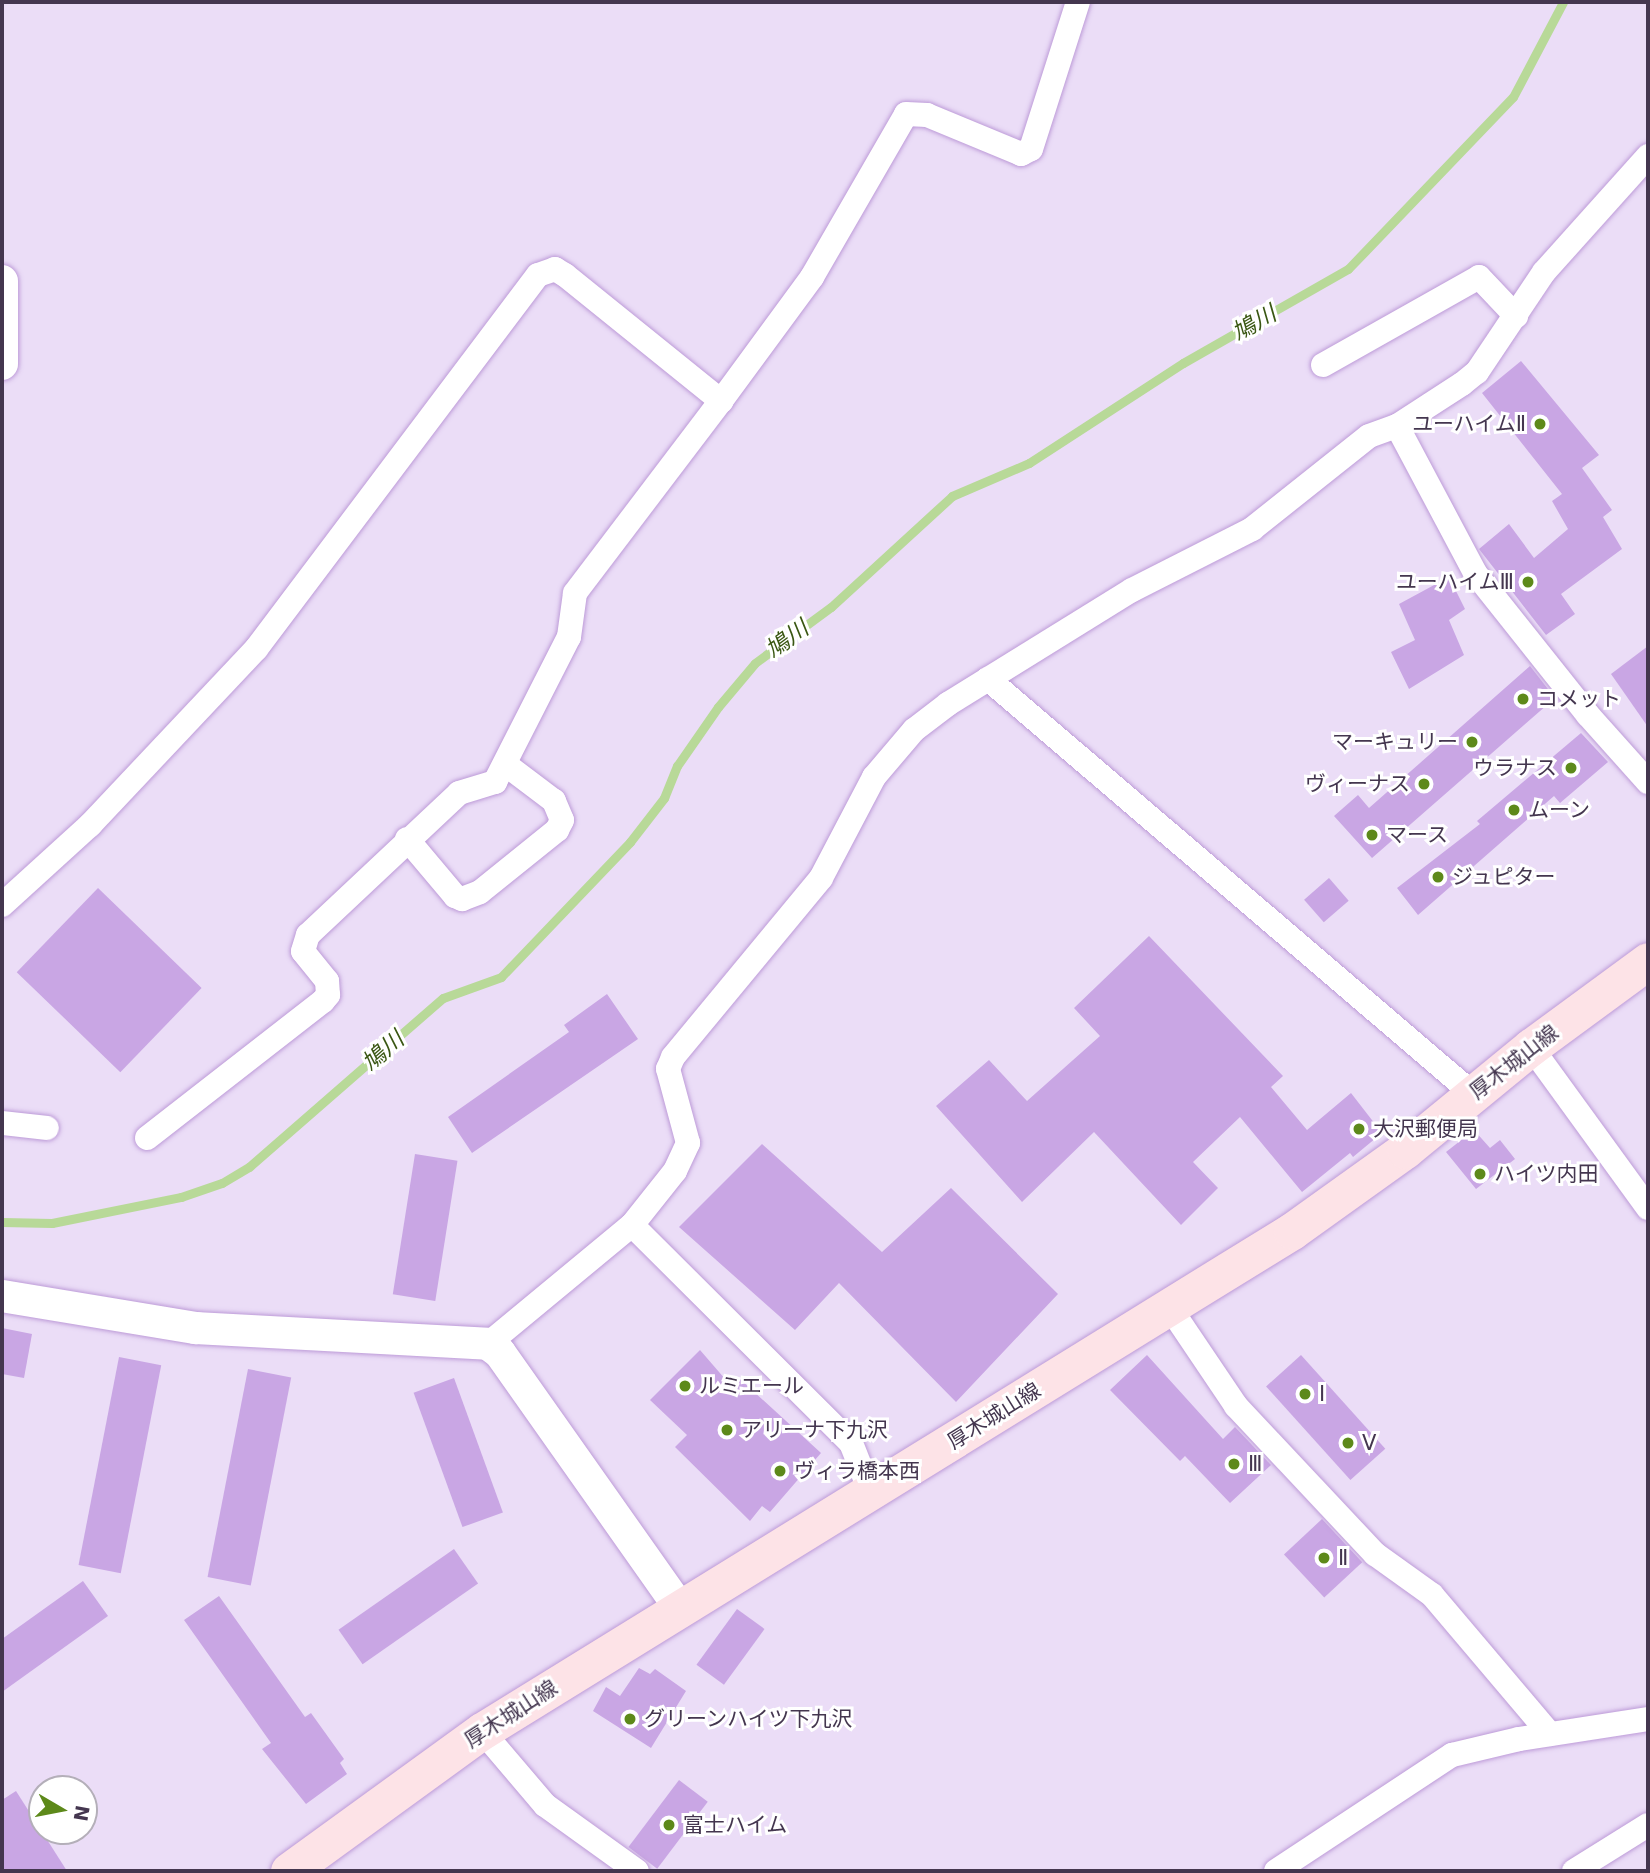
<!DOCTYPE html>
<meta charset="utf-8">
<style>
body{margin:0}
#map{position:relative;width:1650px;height:1873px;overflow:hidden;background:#ebddf7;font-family:"DejaVu Sans","Noto Sans JP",sans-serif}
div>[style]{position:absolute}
.stream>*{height:9px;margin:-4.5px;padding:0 4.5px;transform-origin:4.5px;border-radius:4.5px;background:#b8d998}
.building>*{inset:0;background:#c9a6e4;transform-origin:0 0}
.roads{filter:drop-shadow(0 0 2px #bd9bd8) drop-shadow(0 0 2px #bd9bd8)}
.minor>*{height:24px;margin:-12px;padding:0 12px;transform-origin:12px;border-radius:12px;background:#fff}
.tertiary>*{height:32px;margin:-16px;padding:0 16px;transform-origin:16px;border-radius:16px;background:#fff}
.secondary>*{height:37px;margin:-18.5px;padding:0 18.5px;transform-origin:18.5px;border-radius:18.5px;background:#fde3e7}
.dots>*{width:19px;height:19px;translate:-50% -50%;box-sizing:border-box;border:4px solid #fff;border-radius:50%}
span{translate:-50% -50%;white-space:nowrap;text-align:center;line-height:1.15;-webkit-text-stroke:6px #fff;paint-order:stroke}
.poi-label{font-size:21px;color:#44364f}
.right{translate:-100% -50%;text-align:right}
.left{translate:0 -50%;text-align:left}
.street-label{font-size:21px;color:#44364f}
.water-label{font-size:23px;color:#3a5713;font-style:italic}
.frame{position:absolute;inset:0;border:4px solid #44364f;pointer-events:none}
.north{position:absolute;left:28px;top:1775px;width:70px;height:70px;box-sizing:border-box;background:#fff;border:2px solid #b4afb9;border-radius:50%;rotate:100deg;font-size:19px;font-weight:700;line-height:28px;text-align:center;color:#44364f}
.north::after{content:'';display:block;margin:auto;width:24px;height:32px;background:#5d891a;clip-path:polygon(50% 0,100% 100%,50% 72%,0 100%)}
</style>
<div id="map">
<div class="stream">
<div style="left:2px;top:1222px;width:50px;rotate:1.1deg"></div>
<div style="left:52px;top:1223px;width:132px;rotate:-11.4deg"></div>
<div style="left:181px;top:1197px;width:43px;rotate:-18.9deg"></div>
<div style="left:222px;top:1183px;width:31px;rotate:-31deg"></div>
<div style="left:249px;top:1167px;width:257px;rotate:-41.1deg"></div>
<div style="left:443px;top:998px;width:62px;rotate:-19.9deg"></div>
<div style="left:501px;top:977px;width:187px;rotate:-46.3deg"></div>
<div style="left:630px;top:842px;width:56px;rotate:-52.3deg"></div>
<div style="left:664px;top:798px;width:35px;rotate:-68deg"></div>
<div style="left:677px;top:766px;width:72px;rotate:-55.2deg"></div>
<div style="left:718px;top:707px;width:57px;rotate:-49.9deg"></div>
<div style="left:755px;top:663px;width:94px;rotate:-36.4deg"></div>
<div style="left:831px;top:607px;width:164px;rotate:-42.5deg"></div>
<div style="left:952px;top:496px;width:84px;rotate:-23.2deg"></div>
<div style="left:1029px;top:463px;width:184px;rotate:-33deg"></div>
<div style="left:1183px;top:363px;width:190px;rotate:-29.7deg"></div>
<div style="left:1348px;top:269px;width:238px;rotate:-46.2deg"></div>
<div style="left:1513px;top:97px;width:107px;rotate:-62.2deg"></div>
</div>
<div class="building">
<div style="clip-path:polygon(1521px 361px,1599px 455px,1582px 468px,1612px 510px,1603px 517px,1622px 549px,1561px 594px,1575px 614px,1546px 635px,1479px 549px,1509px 524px,1534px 558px,1568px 529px,1552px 501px,1562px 494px,1482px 393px)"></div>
<div style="clip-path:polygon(1449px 577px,1465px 609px,1449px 620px,1464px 655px,1409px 689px,1391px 652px,1415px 640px,1399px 604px)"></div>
<div style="clip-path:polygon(1648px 646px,1648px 727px,1611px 674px)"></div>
<div style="clip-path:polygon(1530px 666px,1555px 698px,1372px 858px,1334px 816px,1358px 795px,1369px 808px)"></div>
<div style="clip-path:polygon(1581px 733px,1608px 762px,1560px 803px,1554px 796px,1418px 915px,1397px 888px,1480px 824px,1477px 821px)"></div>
<div style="left:1329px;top:878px;width:30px;height:33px;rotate:49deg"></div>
<div style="left:98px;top:888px;width:144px;height:117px;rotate:44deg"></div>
<div style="clip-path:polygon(1149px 936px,1283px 1076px,1271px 1087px,1307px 1130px,1351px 1093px,1382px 1133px,1353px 1157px,1350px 1153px,1302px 1192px,1240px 1117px,1193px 1162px,1218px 1188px,1181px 1225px,1094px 1132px,1022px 1202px,936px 1106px,989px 1060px,1027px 1101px,1100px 1036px,1074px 1008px)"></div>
<div style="clip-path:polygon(607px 994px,638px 1039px,472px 1153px,448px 1117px,569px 1032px,564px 1025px)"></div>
<div style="clip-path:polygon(1474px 1130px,1490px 1148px,1500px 1140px,1515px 1159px,1476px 1189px,1446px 1152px)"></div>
<div style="clip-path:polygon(762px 1144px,882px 1252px,951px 1188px,1058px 1294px,956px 1402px,839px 1283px,795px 1330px,679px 1227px)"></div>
<div style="left:415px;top:1154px;width:43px;height:142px;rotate:9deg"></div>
<div style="clip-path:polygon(2px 1328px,32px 1334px,24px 1378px,2px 1374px)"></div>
<div style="clip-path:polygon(700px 1350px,732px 1387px,740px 1379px,821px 1453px,770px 1512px,762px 1506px,750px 1521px,675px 1447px,687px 1435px,650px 1400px)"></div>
<div style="clip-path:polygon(1147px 1355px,1223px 1439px,1235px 1427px,1271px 1465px,1230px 1503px,1185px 1456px,1180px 1461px,1110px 1390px)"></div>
<div style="left:1301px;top:1355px;width:126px;height:47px;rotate:48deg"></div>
<div style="left:119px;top:1357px;width:43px;height:212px;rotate:11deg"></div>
<div style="left:248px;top:1369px;width:44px;height:212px;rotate:11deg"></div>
<div style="left:454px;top:1378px;width:143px;height:43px;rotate:70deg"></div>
<div style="left:1322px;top:1519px;width:59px;height:52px;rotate:47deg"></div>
<div style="left:454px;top:1549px;width:42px;height:141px;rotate:55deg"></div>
<div style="clip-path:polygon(83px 1581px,108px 1616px,2px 1692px,2px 1639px)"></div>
<div style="clip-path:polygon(219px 1596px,305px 1717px,311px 1713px,344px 1759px,340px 1763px,347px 1774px,306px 1804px,262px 1749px,271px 1743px,184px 1620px)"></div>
<div style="left:737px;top:1609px;width:34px;height:69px;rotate:36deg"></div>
<div style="clip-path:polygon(639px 1668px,650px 1674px,655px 1669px,686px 1691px,651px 1748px,593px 1711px,606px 1687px,620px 1696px)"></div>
<div style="left:679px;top:1780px;width:36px;height:84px;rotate:37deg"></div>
<div style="clip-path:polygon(16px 1791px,67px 1871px,2px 1871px,2px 1800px)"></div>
</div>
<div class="roads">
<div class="minor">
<div style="left:1323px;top:365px;width:179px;rotate:-29.4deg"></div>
<div style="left:1479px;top:277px;width:54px;rotate:46.5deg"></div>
<div style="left:1397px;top:426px;width:166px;rotate:62deg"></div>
<div style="left:1475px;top:573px;width:181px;rotate:51.5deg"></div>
<div style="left:1588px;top:715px;width:90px;rotate:48.2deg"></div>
<div style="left:988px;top:679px;width:638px;rotate:40.55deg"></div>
<div style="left:407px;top:839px;width:75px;rotate:49.9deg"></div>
<div style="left:455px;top:896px;width:8px;rotate:23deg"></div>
<div style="left:462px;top:899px;width:19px;rotate:-21deg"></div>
<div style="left:480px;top:892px;width:99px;rotate:-38.8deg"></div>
<div style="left:557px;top:830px;width:11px;rotate:-63deg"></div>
<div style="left:562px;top:820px;width:21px;rotate:-113deg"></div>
<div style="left:554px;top:801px;width:61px;rotate:-142.9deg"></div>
<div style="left:2px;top:905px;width:119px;rotate:-42.3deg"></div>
<div style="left:90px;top:825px;width:242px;rotate:-46.7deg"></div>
<div style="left:256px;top:649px;width:468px;rotate:-53deg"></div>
<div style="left:538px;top:275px;width:18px;rotate:-19deg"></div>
<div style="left:555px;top:269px;width:12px;rotate:31deg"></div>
<div style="left:565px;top:275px;width:201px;rotate:38.9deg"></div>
<div style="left:721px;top:401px;width:154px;rotate:-53.7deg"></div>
<div style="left:812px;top:277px;width:188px;rotate:-60deg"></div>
<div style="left:906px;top:114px;width:21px;rotate:3deg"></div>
<div style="left:927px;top:115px;width:102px;rotate:22.5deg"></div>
<div style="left:1021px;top:154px;width:11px;rotate:-27deg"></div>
<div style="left:1031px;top:149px;width:154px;rotate:-72.3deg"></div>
<div style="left:1531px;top:1047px;width:199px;rotate:54deg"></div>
<div style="left:2px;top:1123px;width:45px;rotate:6.3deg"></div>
<div style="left:147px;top:1138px;width:223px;rotate:-37.9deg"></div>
<div style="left:323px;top:1001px;width:8px;rotate:-50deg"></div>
<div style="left:328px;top:995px;width:14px;rotate:-94deg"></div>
<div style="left:327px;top:981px;width:38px;rotate:-129deg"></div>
<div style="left:303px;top:951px;width:17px;rotate:-73deg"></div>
<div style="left:308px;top:935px;width:207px;rotate:-43.2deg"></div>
<div style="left:459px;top:793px;width:38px;rotate:-17deg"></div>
<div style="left:495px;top:782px;width:163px;rotate:-63deg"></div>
<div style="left:569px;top:637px;width:44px;rotate:-82.2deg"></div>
<div style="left:575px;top:593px;width:241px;rotate:-52.8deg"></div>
<div style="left:632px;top:1225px;width:309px;rotate:44.9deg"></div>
<div style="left:851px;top:1443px;width:52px;rotate:68.4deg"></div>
<div style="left:1170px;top:1308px;width:118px;rotate:56deg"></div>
<div style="left:1236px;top:1406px;width:203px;rotate:46.8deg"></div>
<div style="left:1375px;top:1554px;width:70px;rotate:35.7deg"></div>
<div style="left:1432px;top:1595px;width:182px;rotate:49.7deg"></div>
<div style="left:488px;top:1344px;width:187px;rotate:-39.6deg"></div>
<div style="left:632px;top:1225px;width:69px;rotate:-51.5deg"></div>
<div style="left:675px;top:1171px;width:31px;rotate:-65deg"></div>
<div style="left:688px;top:1143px;width:77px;rotate:-105.1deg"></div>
<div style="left:668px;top:1069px;width:13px;rotate:-67deg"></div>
<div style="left:673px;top:1057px;width:232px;rotate:-50.4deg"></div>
<div style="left:821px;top:878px;width:114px;rotate:-62.3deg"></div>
<div style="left:874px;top:777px;width:62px;rotate:-49.6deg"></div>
<div style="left:914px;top:730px;width:43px;rotate:-37.4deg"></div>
<div style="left:948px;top:704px;width:216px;rotate:-31.8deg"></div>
<div style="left:1132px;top:590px;width:135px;rotate:-26.9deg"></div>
<div style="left:1252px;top:529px;width:149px;rotate:-38.5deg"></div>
<div style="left:1369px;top:436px;width:30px;rotate:-20deg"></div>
<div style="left:1397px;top:426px;width:77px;rotate:-32.9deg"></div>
<div style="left:1462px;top:384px;width:19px;rotate:-39deg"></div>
<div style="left:1477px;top:372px;width:120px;rotate:-56.2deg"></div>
<div style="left:1544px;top:272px;width:156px;rotate:-48.1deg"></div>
<div style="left:482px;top:1731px;width:97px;rotate:49.6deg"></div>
<div style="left:545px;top:1805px;width:113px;rotate:35.7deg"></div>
<div style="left:1276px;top:1871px;width:211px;rotate:-33.4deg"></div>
<div style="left:1452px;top:1755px;width:69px;rotate:-13.4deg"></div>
<div style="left:1519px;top:1739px;width:131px;rotate:-8.8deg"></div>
<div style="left:1574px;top:1871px;width:87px;rotate:-31.9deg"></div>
</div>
<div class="tertiary">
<div style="left:2px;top:281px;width:83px;rotate:90deg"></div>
<div style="left:2px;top:1296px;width:196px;rotate:9.4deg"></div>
<div style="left:195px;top:1328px;width:293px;rotate:3.1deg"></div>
<div style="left:488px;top:1344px;width:15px;rotate:37deg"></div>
<div style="left:500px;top:1353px;width:312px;rotate:54.8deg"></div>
</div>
<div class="secondary">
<div style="left:289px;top:1871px;width:238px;rotate:-36deg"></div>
<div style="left:482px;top:1731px;width:952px;rotate:-31.69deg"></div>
<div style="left:1292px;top:1231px;width:139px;rotate:-35.6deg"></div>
<div style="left:1405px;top:1150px;width:163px;rotate:-39.3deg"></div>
<div style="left:1531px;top:1047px;width:145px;rotate:-36.3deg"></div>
</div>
</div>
<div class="dots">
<div style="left:1540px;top:424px;background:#5d891a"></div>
<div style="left:1528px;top:582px;background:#5d891a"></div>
<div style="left:1523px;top:699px;background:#5d891a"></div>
<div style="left:1472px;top:742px;background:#5d891a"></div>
<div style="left:1571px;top:768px;background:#5d891a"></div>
<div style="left:1424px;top:784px;background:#5d891a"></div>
<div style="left:1514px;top:810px;background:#5d891a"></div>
<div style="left:1372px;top:835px;background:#5d891a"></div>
<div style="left:1438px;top:877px;background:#5d891a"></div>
<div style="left:1359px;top:1129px;background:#5d891a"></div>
<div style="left:1480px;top:1174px;background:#5d891a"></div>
<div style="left:685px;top:1386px;background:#5d891a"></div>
<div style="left:1305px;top:1394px;background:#5d891a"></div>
<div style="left:727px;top:1430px;background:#5d891a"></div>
<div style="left:1348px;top:1443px;background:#5d891a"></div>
<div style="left:1234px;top:1464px;background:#5d891a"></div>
<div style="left:780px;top:1471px;background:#5d891a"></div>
<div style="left:1324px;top:1558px;background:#5d891a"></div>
<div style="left:630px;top:1719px;background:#5d891a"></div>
<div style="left:669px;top:1825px;background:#5d891a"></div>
</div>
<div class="poi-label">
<span class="right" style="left:1526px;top:424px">ユーハイムⅡ</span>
<span class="right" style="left:1514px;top:582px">ユーハイムⅢ</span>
<span class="left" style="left:1537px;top:699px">コメット</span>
<span class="right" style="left:1458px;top:742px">マーキュリー</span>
<span class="right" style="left:1557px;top:768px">ウラナス</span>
<span class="right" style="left:1410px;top:784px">ヴィーナス</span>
<span class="left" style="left:1528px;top:810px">ムーン</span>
<span class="left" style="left:1386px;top:835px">マース</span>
<span class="left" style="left:1452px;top:877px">ジュピター</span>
<span class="left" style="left:1373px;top:1129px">大沢郵便局</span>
<span class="left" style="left:1494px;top:1174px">ハイツ内田</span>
<span class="left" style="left:699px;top:1386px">ルミエール</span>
<span class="left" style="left:1319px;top:1394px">Ⅰ</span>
<span class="left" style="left:741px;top:1430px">アリーナ下九沢</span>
<span class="left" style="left:1362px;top:1443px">Ⅴ</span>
<span class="left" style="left:1248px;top:1464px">Ⅲ</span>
<span class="left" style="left:794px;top:1471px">ヴィラ橋本西</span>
<span class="left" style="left:1338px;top:1558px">Ⅱ</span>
<span class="left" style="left:644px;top:1719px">グリーンハイツ下九沢</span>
<span class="left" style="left:683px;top:1825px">富士ハイム</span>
</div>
<div class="street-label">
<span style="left:1514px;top:1062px;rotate:-38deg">厚木城山線</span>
<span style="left:994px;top:1416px;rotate:-32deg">厚木城山線</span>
<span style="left:511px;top:1714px;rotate:-33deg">厚木城山線</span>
</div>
<div class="water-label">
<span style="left:1254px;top:323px;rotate:-30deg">鳩川</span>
<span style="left:787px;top:639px;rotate:-36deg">鳩川</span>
<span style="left:383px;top:1051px;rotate:-41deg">鳩川</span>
</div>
<div class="frame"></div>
<div class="north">N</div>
</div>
